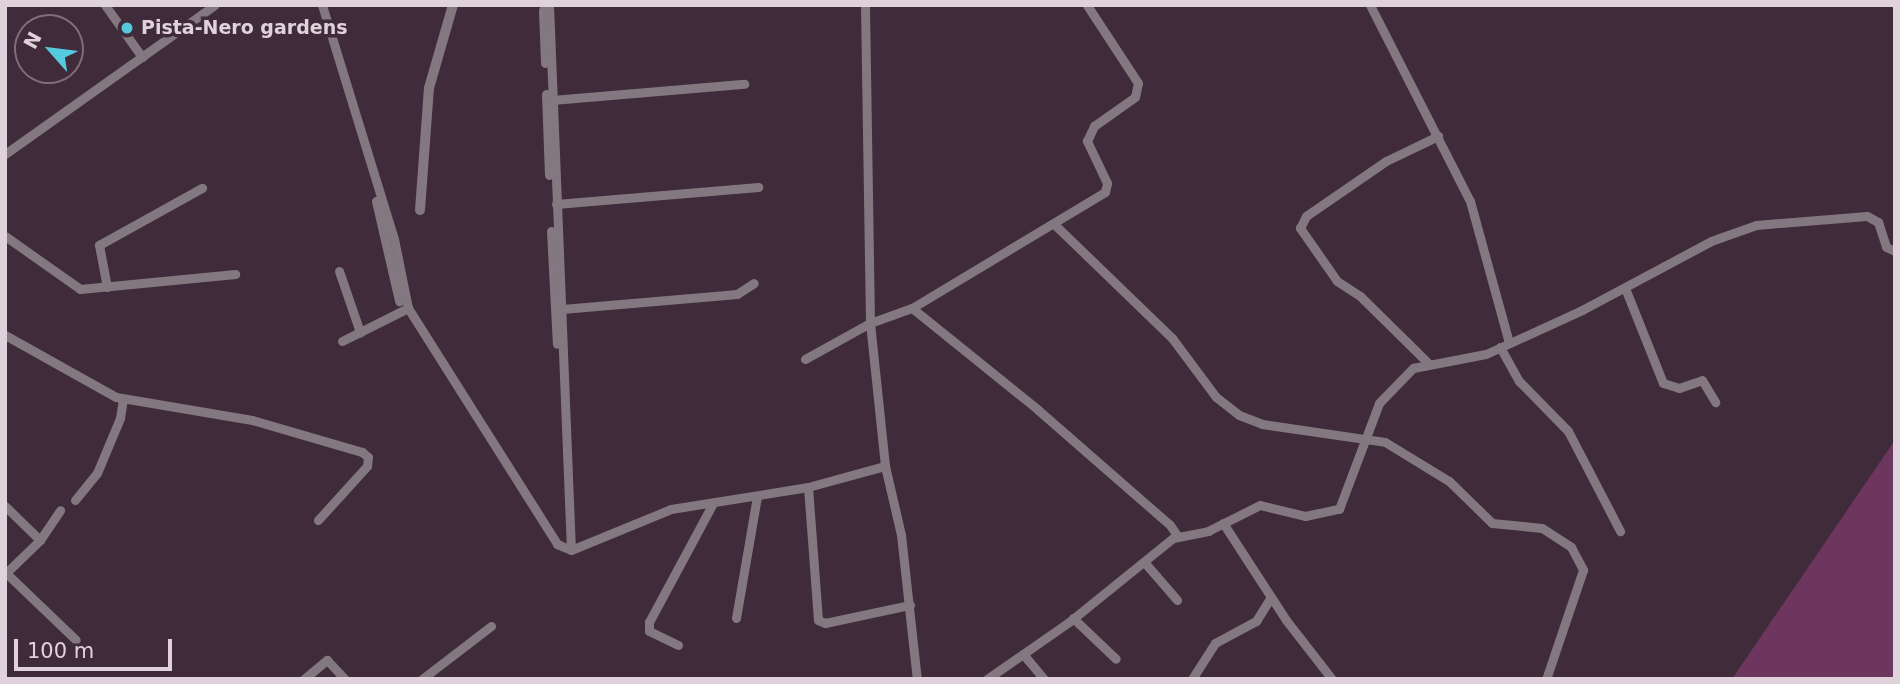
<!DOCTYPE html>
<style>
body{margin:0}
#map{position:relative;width:1900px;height:684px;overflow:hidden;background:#3f2b39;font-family:"DejaVu Sans",sans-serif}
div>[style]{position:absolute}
.green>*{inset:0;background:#6d365f}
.minor>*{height:9px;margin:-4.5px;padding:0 4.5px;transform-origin:4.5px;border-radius:4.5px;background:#83787f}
.tertiary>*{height:10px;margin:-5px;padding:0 5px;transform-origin:5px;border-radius:5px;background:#83787f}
.dots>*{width:19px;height:19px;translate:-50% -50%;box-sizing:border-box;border:4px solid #3f2b39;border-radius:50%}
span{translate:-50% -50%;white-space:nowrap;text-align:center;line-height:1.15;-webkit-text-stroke:7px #3f2b39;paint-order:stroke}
.poi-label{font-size:19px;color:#e0d2db;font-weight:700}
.left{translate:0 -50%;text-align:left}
.frame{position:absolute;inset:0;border:7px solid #e0d2db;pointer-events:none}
.north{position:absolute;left:14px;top:14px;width:70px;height:70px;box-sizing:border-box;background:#3f2b39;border:2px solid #7f6e7a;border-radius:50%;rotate:298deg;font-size:19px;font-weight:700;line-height:28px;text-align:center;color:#e0d2db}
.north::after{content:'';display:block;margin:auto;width:24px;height:32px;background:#55cade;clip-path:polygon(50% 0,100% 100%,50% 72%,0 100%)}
.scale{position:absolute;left:14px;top:639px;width:158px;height:32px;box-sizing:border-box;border:4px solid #e0d2db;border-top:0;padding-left:9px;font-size:21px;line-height:24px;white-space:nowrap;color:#e0d2db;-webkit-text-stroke:5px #3f2b39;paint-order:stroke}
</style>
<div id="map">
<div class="green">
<div style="clip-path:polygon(1895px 440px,1895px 679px,1732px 679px)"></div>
</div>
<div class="minor">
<div style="left:105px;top:5px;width:64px;rotate:54.6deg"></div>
<div style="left:322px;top:5px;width:245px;rotate:72.9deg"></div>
<div style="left:394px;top:239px;width:70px;rotate:78.5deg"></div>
<div style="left:408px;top:308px;width:279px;rotate:57.7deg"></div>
<div style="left:557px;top:544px;width:15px;rotate:23deg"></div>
<div style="left:571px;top:550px;width:108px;rotate:-22.3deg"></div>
<div style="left:671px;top:509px;width:139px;rotate:-9.1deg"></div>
<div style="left:808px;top:487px;width:80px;rotate:-15.3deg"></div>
<div style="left:549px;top:5px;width:545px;rotate:87.69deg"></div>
<div style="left:865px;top:5px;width:318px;rotate:89.1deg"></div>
<div style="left:870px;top:323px;width:144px;rotate:84deg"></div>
<div style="left:885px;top:466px;width:71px;rotate:76.9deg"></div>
<div style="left:901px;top:535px;width:145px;rotate:83.7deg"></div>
<div style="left:1370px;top:5px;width:220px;rotate:63deg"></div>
<div style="left:1470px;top:201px;width:147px;rotate:74.6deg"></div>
<div style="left:543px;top:10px;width:53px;rotate:87.8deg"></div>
<div style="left:546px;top:94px;width:81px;rotate:87.9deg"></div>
<div style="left:552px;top:100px;width:193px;rotate:-4.8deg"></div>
<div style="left:5px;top:154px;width:257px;rotate:-35.4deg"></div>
<div style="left:376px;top:201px;width:103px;rotate:77deg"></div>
<div style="left:556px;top:204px;width:203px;rotate:-4.8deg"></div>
<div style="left:1054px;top:224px;width:164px;rotate:44deg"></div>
<div style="left:1172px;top:338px;width:74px;rotate:53.3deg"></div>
<div style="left:1216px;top:397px;width:29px;rotate:38deg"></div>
<div style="left:1239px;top:415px;width:25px;rotate:21deg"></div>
<div style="left:1262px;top:424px;width:124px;rotate:8.3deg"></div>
<div style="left:1385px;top:442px;width:75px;rotate:31.4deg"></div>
<div style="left:1449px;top:481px;width:60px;rotate:44.3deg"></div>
<div style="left:1492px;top:523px;width:50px;rotate:5.7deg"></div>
<div style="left:1542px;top:528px;width:35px;rotate:33deg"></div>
<div style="left:1571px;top:547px;width:26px;rotate:62deg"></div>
<div style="left:1583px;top:570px;width:115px;rotate:108.7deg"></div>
<div style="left:551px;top:231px;width:113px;rotate:87deg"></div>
<div style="left:5px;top:236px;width:92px;rotate:35.2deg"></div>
<div style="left:80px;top:289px;width:156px;rotate:-5.5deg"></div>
<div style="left:339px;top:271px;width:65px;rotate:71deg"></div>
<div style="left:107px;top:287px;width:43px;rotate:-100.8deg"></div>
<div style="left:99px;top:245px;width:118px;rotate:-29deg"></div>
<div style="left:1625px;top:288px;width:102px;rotate:68.2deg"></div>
<div style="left:1663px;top:383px;width:17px;rotate:17deg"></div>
<div style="left:1679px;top:388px;width:24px;rotate:-19deg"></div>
<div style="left:1702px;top:380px;width:26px;rotate:59deg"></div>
<div style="left:912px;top:308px;width:161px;rotate:38.9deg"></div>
<div style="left:1037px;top:409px;width:176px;rotate:41.1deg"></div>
<div style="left:1170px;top:525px;width:14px;rotate:56deg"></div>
<div style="left:562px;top:309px;width:176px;rotate:-4.9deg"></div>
<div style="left:737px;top:294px;width:20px;rotate:-33deg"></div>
<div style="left:5px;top:335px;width:127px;rotate:29.2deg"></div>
<div style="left:116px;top:397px;width:138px;rotate:9.6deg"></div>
<div style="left:252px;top:420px;width:115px;rotate:16.2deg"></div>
<div style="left:362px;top:452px;width:8px;rotate:40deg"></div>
<div style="left:368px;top:457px;width:9px;rotate:96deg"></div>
<div style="left:367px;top:466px;width:73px;rotate:132.2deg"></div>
<div style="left:342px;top:341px;width:74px;rotate:-26.6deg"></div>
<div style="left:1500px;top:347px;width:39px;rotate:61deg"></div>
<div style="left:1519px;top:381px;width:70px;rotate:45.6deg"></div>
<div style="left:1568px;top:431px;width:113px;rotate:62.5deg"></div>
<div style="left:805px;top:359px;width:74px;rotate:-29deg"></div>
<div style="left:870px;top:323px;width:45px;rotate:-19.7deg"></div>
<div style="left:912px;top:308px;width:225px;rotate:-31deg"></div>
<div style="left:1105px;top:192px;width:9px;rotate:-77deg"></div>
<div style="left:1107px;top:183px;width:47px;rotate:-115.5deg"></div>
<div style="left:1087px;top:141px;width:17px;rotate:-65deg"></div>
<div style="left:1094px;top:126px;width:50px;rotate:-35.3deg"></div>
<div style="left:1135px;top:97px;width:14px;rotate:-78deg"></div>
<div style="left:1138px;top:83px;width:93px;rotate:-123.2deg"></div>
<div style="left:1427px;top:362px;width:94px;rotate:-135.4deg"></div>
<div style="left:1360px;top:296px;width:27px;rotate:-147deg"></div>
<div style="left:1337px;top:281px;width:65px;rotate:-124.9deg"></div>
<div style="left:1300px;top:228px;width:13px;rotate:-63deg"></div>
<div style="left:1306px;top:216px;width:97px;rotate:-34.5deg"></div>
<div style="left:1386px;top:161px;width:58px;rotate:-25.7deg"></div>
<div style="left:808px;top:487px;width:133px;rotate:85.7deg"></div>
<div style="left:818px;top:620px;width:8px;rotate:23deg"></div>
<div style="left:825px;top:623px;width:87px;rotate:-12deg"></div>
<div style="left:75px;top:500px;width:35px;rotate:-51deg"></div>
<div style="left:97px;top:473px;width:60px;rotate:-67.3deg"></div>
<div style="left:120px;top:418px;width:19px;rotate:-81deg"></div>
<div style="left:5px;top:506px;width:49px;rotate:44.2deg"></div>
<div style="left:40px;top:540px;width:46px;rotate:135.9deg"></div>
<div style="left:1223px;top:523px;width:116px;rotate:57deg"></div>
<div style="left:1286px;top:620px;width:75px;rotate:52.1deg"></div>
<div style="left:40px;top:540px;width:36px;rotate:-56deg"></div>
<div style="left:1145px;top:563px;width:49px;rotate:49.1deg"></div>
<div style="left:5px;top:572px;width:98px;rotate:43.8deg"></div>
<div style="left:736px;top:618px;width:124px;rotate:-80.2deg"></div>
<div style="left:1073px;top:618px;width:59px;rotate:43.6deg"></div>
<div style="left:678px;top:645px;width:32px;rotate:-154deg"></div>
<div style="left:649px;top:631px;width:9px;rotate:-90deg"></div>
<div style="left:649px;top:622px;width:135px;rotate:-61.7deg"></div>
<div style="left:1023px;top:654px;width:33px;rotate:50deg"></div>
<div style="left:304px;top:679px;width:30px;rotate:-40deg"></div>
<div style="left:327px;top:660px;width:26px;rotate:47deg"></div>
<div style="left:422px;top:679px;width:87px;rotate:-37.5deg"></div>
<div style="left:987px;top:679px;width:100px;rotate:-34.8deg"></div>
<div style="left:1069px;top:622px;width:134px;rotate:-38.9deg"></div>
<div style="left:1173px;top:538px;width:36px;rotate:-11deg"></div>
<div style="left:1208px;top:531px;width:58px;rotate:-26.6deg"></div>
<div style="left:1260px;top:505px;width:46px;rotate:13.7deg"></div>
<div style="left:1305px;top:516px;width:35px;rotate:-12deg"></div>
<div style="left:1339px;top:509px;width:113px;rotate:-69.3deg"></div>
<div style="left:1379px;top:403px;width:49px;rotate:-45.8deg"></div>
<div style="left:1413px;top:368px;width:74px;rotate:-10.9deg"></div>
<div style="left:1486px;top:354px;width:106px;rotate:-24.6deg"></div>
<div style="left:1582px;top:310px;width:146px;rotate:-28.1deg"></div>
<div style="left:1711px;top:241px;width:48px;rotate:-19.6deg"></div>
<div style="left:1756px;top:225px;width:111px;rotate:-4.6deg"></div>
<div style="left:1867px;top:216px;width:13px;rotate:29deg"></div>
<div style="left:1878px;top:222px;width:26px;rotate:72deg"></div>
<div style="left:1886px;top:247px;width:10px;rotate:24deg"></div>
<div style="left:1192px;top:679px;width:43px;rotate:-57.4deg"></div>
<div style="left:1215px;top:643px;width:47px;rotate:-28.2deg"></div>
<div style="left:1256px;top:621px;width:28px;rotate:-58deg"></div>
</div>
<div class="tertiary">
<div style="left:420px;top:210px;width:122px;rotate:-85.8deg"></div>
<div style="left:429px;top:88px;width:86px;rotate:-73.9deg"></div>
</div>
<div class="dots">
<div style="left:127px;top:28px;background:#55cade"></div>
</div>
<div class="poi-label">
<span class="left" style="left:141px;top:28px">Pista-Nero gardens</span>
</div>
<div class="frame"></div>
<div class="north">N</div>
<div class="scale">100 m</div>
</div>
